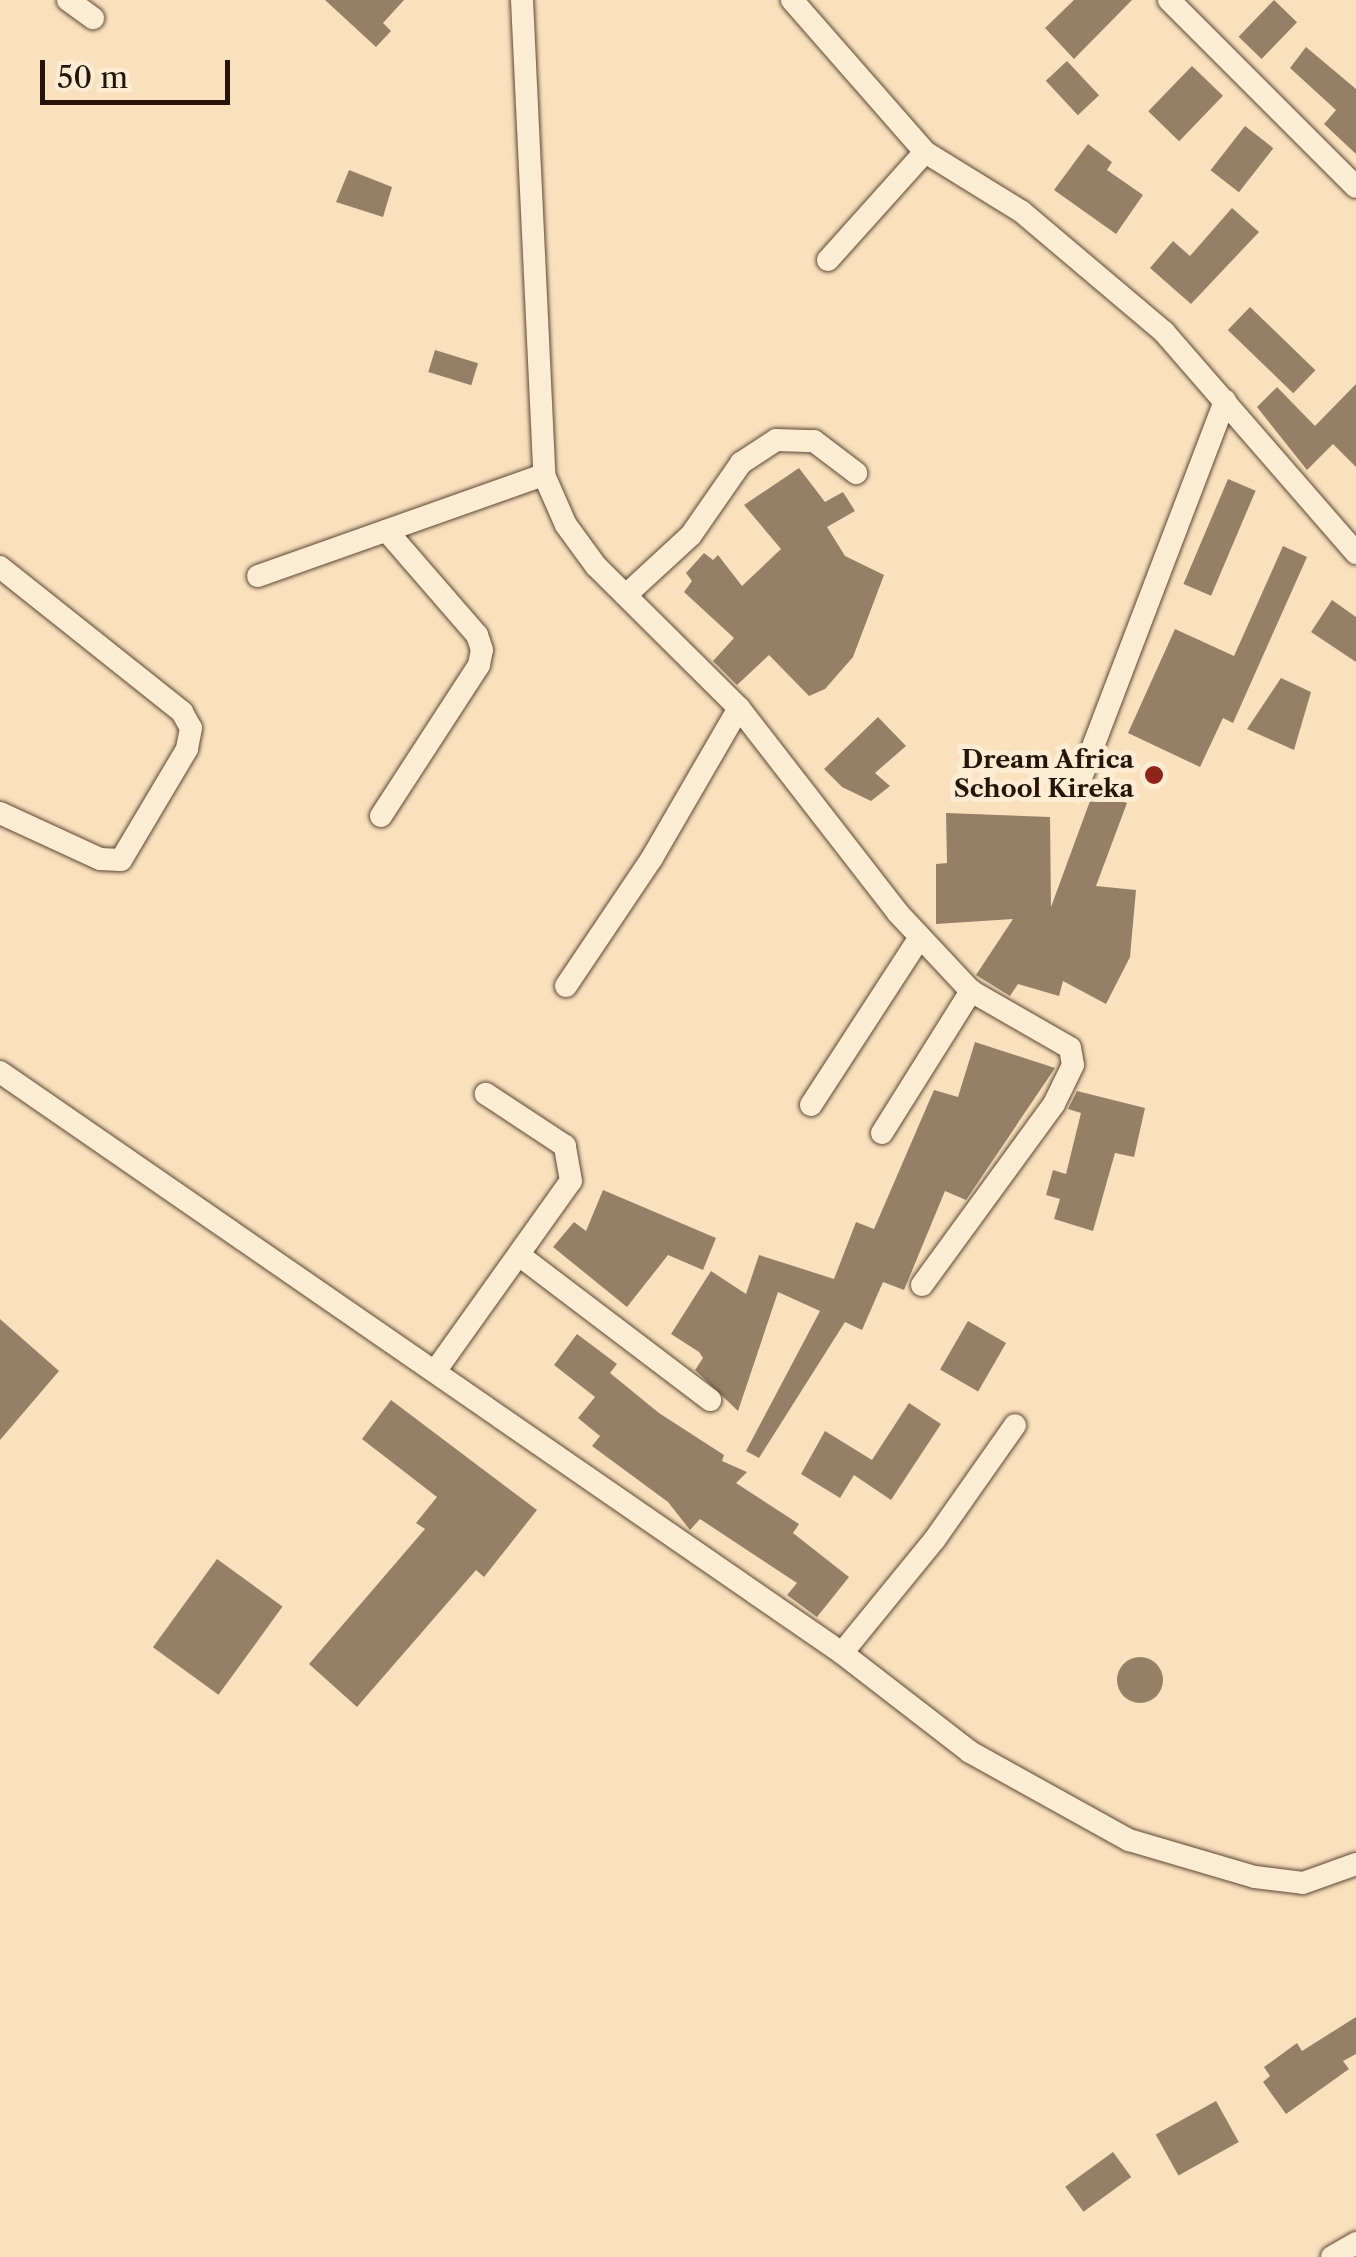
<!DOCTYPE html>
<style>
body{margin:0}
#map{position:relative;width:1356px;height:2257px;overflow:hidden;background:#fae1bd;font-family:"Libre Caslon Text",serif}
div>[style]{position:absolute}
.building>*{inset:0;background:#957f66;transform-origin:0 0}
.round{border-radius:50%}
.roads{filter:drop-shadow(0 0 2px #5c4735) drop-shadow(0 0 2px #5c4735)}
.street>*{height:22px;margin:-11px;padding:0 11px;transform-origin:11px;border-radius:11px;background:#fcecd4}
.dots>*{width:28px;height:28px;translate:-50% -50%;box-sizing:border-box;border:5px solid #fcecd4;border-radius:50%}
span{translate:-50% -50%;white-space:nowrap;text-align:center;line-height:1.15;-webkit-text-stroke:10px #fcecd4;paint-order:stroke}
.poi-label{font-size:25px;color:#271408;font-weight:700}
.right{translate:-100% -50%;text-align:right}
.scale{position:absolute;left:40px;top:60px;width:190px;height:45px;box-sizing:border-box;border:5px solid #271408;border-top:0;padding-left:12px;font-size:30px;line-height:35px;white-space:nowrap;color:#271408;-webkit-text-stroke:8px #fcecd4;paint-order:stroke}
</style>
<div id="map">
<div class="building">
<div style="clip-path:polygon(325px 0,404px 0,383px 23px,391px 31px,376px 47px)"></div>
<div style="clip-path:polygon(1074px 0,1132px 0,1074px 59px,1045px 28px)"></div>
<div style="left:1274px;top:0;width:32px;height:51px;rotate:44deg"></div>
<div style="clip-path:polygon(1306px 47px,1356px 89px,1356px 154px,1324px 124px,1336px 110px,1290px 68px)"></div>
<div style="left:1067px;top:61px;width:47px;height:29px;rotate:47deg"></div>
<div style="left:1192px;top:66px;width:43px;height:63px;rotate:44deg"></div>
<div style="left:1245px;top:126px;width:36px;height:56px;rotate:38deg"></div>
<div style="clip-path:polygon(1088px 144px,1112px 162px,1107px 170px,1143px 195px,1116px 234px,1054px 190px)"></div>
<div style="clip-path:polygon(349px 170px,392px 187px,383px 217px,336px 202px)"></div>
<div style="clip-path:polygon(1232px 208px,1259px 232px,1191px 304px,1150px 268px,1173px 241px,1190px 256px)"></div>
<div style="left:1250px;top:307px;width:91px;height:32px;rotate:44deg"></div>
<div style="left:435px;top:350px;width:45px;height:23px;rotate:17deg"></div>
<div style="clip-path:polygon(1356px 384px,1356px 467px,1333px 444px,1307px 470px,1257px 407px,1277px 387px,1315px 426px)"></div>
<div style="clip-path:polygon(799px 468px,825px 502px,843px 492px,855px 511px,827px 527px,845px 556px,884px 575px,853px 657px,825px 689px,809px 696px,769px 655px,737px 685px,713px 661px,734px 638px,684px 592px,692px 581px,686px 573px,704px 553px,713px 560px,718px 555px,742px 586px,781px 549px,744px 505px)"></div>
<div style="left:1228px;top:479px;width:30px;height:114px;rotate:23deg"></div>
<div style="clip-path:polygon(1283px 546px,1307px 557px,1233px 723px,1223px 718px,1200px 767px,1128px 733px,1175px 629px,1234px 656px)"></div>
<div style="clip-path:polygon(1332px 600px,1356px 617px,1356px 662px,1311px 632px)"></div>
<div style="clip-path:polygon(1281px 678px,1311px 692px,1294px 750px,1247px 729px)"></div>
<div style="clip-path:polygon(878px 717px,906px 746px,875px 773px,890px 786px,871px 801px,842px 787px,824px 769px)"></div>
<div style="clip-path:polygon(1094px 790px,1127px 803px,1096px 886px,1136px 890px,1130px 957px,1106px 1004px,1063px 981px,1059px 996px,1018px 984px,1010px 996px,976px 975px,1013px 919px,936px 924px,936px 864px,947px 863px,946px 813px,1050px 817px,1051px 907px)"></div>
<div style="clip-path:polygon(975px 1042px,1055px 1068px,966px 1200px,945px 1191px,904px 1290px,883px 1282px,862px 1330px,845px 1322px,759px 1458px,746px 1451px,820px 1311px,778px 1292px,738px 1411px,695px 1370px,703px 1358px,699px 1352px,671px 1334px,711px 1271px,746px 1294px,759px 1255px,834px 1279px,856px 1222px,874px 1229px,934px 1090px,958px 1097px)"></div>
<div style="clip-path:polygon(1077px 1091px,1145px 1108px,1134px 1157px,1115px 1153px,1093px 1231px,1054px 1219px,1060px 1199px,1046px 1195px,1053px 1170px,1066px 1174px,1081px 1113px,1068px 1109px)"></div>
<div style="clip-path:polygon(603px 1190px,716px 1238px,703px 1270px,668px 1255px,627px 1307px,553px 1247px,574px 1222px,586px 1231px)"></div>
<div style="clip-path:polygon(0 1319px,59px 1371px,0 1440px)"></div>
<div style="left:968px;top:1321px;width:44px;height:56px;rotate:30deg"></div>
<div style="clip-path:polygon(577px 1334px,617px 1364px,610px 1373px,659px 1413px,724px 1455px,722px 1461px,747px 1472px,736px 1483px,799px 1524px,793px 1533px,849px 1577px,817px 1617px,787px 1595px,797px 1583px,700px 1519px,690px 1530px,668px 1502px,592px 1446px,600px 1436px,578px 1418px,595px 1397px,554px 1365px)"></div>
<div style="clip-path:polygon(391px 1400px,537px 1510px,484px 1577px,476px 1570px,357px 1707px,309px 1664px,425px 1529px,416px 1523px,437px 1497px,362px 1439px)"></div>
<div style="clip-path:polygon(909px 1403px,941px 1424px,891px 1500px,854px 1475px,840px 1498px,801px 1474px,825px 1431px,872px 1460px)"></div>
<div style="left:217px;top:1559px;width:81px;height:109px;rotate:36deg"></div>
<div class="round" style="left:1117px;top:1657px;width:46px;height:46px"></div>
<div style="clip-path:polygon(1356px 2017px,1356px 2054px,1343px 2061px,1349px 2069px,1286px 2114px,1263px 2082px,1270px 2076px,1264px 2067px,1297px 2043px,1302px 2051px)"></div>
<div style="left:1216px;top:2101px;width:47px;height:69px;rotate:61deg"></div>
<div style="left:1113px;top:2152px;width:31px;height:59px;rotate:54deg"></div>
</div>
<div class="roads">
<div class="street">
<div style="left:68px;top:0;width:31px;rotate:36deg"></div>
<div style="left:522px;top:0;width:476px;rotate:87.3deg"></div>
<div style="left:544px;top:475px;width:55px;rotate:66.3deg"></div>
<div style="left:566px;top:525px;width:51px;rotate:53.8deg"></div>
<div style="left:596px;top:566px;width:202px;rotate:44.8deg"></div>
<div style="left:739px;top:708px;width:259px;rotate:52.2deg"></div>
<div style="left:898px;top:913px;width:107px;rotate:46.9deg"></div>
<div style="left:971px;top:991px;width:114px;rotate:29.9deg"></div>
<div style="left:1070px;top:1048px;width:17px;rotate:80deg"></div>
<div style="left:1073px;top:1065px;width:43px;rotate:116deg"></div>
<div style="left:1054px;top:1104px;width:224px;rotate:126.1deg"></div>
<div style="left:792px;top:0;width:202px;rotate:48.8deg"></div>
<div style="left:925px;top:152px;width:114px;rotate:31.7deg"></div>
<div style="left:1022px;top:212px;width:186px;rotate:40.2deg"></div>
<div style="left:1164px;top:332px;width:293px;rotate:49deg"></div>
<div style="left:1169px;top:0;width:264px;rotate:45deg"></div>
<div style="left:828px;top:260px;width:145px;rotate:-48.1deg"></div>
<div style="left:0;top:567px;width:233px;rotate:38.5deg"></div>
<div style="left:182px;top:712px;width:18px;rotate:61deg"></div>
<div style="left:191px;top:728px;width:21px;rotate:101deg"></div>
<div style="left:187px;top:749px;width:129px;rotate:120.7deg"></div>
<div style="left:121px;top:860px;width:21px;rotate:-177deg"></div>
<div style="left:100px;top:859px;width:110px;rotate:-155.3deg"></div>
<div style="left:258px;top:576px;width:303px;rotate:-19.5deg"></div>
<div style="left:626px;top:595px;width:88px;rotate:-42.7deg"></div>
<div style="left:691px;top:535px;width:88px;rotate:-55.2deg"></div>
<div style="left:741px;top:463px;width:42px;rotate:-33.3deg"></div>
<div style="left:776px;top:440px;width:38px;rotate:2deg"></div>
<div style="left:814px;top:441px;width:53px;rotate:37.3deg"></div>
<div style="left:1081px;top:778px;width:404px;rotate:-69.1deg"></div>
<div style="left:381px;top:816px;width:180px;rotate:-57deg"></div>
<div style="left:479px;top:665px;width:15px;rotate:-79deg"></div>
<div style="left:482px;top:650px;width:16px;rotate:-108deg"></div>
<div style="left:477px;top:635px;width:138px;rotate:-130.9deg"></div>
<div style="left:566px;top:986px;width:154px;rotate:-56.1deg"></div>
<div style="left:652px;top:858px;width:173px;rotate:-59.9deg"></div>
<div style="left:0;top:1072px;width:1023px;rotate:34.61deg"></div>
<div style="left:842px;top:1653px;width:162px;rotate:37.7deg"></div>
<div style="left:970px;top:1752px;width:182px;rotate:29deg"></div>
<div style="left:1129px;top:1840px;width:131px;rotate:16.4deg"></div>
<div style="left:1255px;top:1877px;width:48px;rotate:7.1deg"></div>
<div style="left:1303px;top:1883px;width:56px;rotate:-19.7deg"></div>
<div style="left:811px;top:1105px;width:200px;rotate:-57deg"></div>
<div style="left:882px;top:1133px;width:168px;rotate:-57.9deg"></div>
<div style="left:519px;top:1255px;width:240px;rotate:37.2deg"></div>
<div style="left:436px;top:1370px;width:232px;rotate:-54.5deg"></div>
<div style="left:571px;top:1181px;width:36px;rotate:-100deg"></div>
<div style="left:565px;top:1146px;width:95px;rotate:-146.6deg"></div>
<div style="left:842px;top:1653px;width:147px;rotate:-50.8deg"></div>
<div style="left:935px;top:1539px;width:139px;rotate:-54.9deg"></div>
<div style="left:1332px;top:2257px;width:28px;rotate:-30deg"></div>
</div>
</div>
<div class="dots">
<div style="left:1154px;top:775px;background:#8f2418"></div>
</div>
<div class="poi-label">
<span class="right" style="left:1134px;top:775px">Dream Africa<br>School Kireka</span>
</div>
<div class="scale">50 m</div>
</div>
